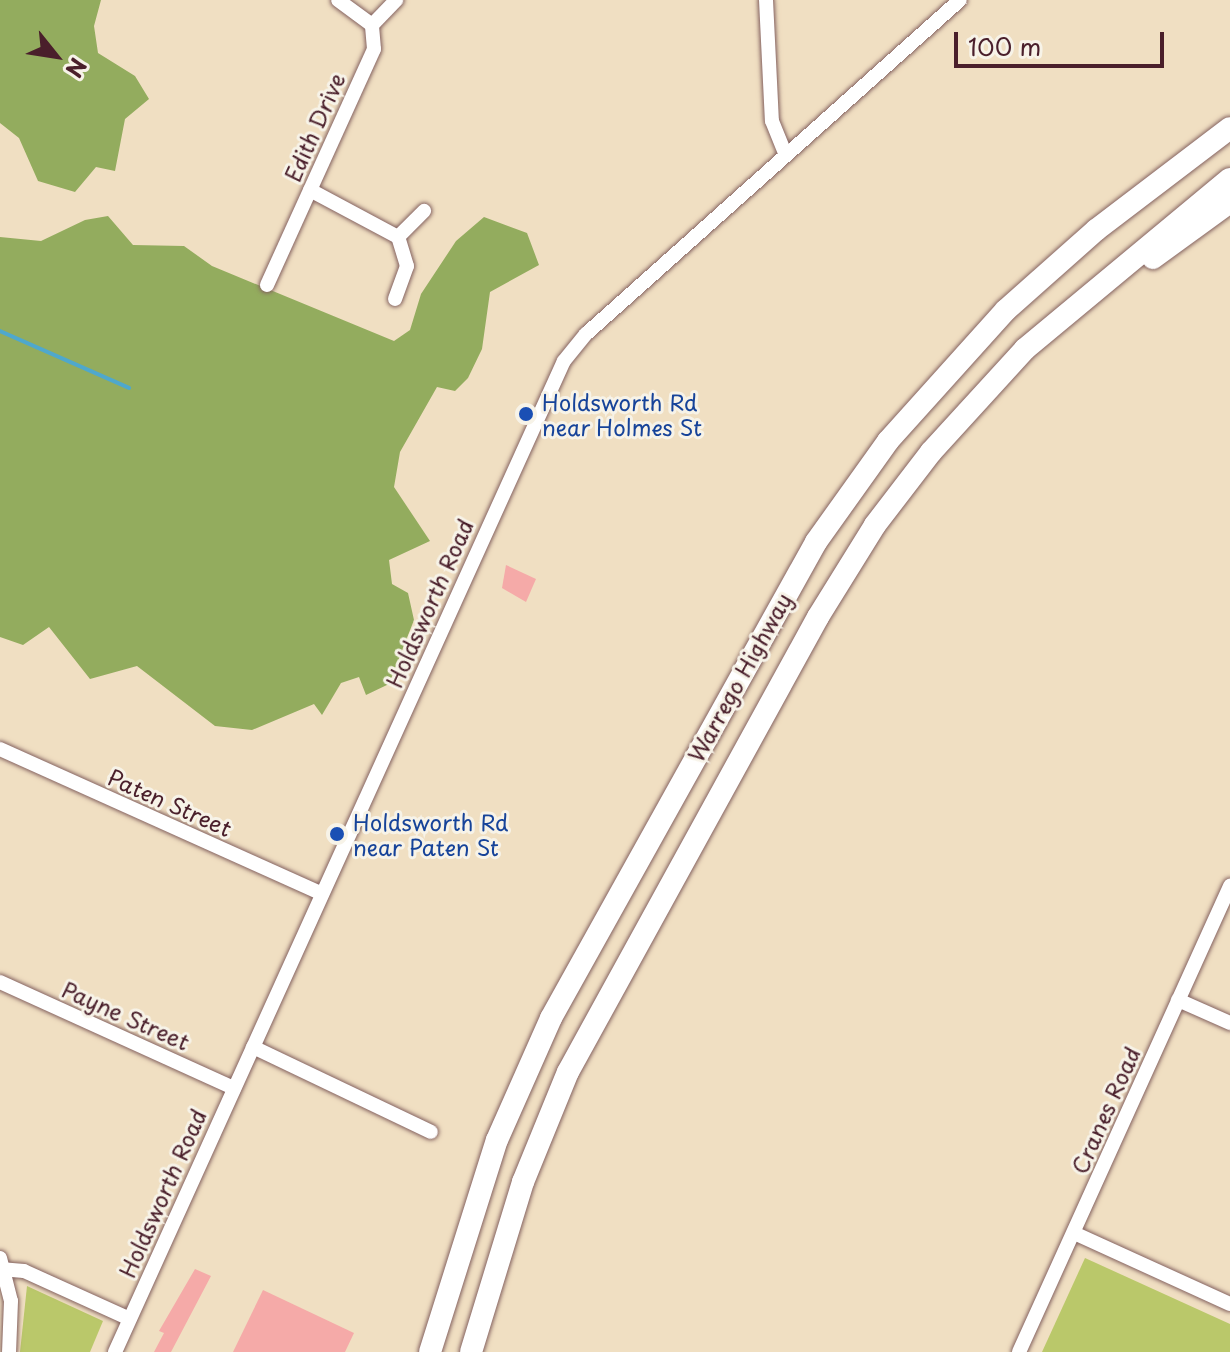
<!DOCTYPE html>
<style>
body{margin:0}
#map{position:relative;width:1230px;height:1352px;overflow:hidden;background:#f0dfc2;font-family:"Playpen Sans",sans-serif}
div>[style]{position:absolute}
.green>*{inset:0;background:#bac86a}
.forest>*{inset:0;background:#93ac5e}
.stream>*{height:4px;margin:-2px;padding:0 2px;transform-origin:2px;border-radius:2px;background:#4fa8cc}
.building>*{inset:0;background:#f5aaa8}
.roads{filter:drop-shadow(0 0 2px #846260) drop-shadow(0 0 2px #846260)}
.minor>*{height:14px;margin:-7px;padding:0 7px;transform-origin:7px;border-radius:7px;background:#fff}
.highway>*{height:22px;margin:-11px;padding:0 11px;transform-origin:11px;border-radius:11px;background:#fff}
.dots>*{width:22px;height:22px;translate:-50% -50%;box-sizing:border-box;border:4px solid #f7f3e8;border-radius:50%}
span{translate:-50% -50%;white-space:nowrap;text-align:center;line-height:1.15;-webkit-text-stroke:6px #f7f3e8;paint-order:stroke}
.street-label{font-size:22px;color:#4a1f2b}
.transit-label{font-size:22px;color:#164399}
.left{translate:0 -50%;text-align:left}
.north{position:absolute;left:16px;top:16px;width:80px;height:80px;-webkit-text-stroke:6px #f7f3e8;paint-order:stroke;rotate:120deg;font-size:22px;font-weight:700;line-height:32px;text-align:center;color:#4a1f2b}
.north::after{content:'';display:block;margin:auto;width:28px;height:36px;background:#4a1f2b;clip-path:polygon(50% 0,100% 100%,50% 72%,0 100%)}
.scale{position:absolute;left:954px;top:32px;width:210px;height:36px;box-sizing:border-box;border:4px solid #4a1f2b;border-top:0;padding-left:10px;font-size:24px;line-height:28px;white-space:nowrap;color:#4a1f2b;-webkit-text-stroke:6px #f7f3e8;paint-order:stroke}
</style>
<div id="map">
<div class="green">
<div style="clip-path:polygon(1085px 1258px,1230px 1324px,1230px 1352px,1042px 1352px)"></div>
<div style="clip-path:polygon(27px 1286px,103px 1321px,90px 1352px,20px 1352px)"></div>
</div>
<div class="forest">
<div style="clip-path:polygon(0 0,101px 0,94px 26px,98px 53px,135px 76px,149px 99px,125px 119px,115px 171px,96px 167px,75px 192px,38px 181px,19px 138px,0 123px)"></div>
<div style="clip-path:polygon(108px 216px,133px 245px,184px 246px,212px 266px,394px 341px,410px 330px,421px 294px,456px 241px,484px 217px,527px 233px,539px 265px,490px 292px,482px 349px,468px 378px,455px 391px,437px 387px,400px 452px,394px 487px,430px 541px,389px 560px,392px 584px,408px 593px,414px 620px,389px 684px,366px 695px,359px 677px,341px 683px,322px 715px,314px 704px,252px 730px,215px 726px,137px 666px,90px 679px,49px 627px,23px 645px,0 637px,0 237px,41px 241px,85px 220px)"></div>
</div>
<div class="stream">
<div style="left:0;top:331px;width:141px;rotate:23.8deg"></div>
</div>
<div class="building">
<div style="clip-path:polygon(506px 565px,536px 579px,526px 602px,502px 588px)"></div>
<div style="clip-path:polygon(195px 1269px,211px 1276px,171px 1352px,154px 1352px,164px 1333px,159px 1331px)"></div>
<div style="clip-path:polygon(263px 1290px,354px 1333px,345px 1352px,233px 1352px)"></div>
</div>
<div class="roads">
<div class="minor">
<div style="left:766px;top:0;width:121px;rotate:87.2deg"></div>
<div style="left:772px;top:121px;width:35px;rotate:68deg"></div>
<div style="left:372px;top:25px;width:35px;rotate:-46deg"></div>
<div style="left:310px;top:190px;width:100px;rotate:28.1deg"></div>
<div style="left:398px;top:237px;width:37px;rotate:-45deg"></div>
<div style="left:267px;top:285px;width:259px;rotate:-65.6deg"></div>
<div style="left:374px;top:49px;width:24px;rotate:-95deg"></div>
<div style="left:372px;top:25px;width:42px;rotate:-143.7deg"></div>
<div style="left:395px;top:299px;width:35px;rotate:-70deg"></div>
<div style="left:407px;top:266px;width:30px;rotate:-107deg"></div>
<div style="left:0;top:749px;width:353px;rotate:24.2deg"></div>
<div style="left:0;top:982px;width:257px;rotate:24.4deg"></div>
<div style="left:1178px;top:1000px;width:57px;rotate:23.9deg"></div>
<div style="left:253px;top:1047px;width:197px;rotate:25.5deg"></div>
<div style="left:1074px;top:1233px;width:171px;rotate:24.5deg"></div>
<div style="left:0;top:1258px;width:44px;rotate:75.7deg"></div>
<div style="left:11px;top:1301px;width:51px;rotate:92.2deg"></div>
<div style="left:0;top:1269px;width:24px;rotate:5deg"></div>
<div style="left:24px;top:1271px;width:116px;rotate:24.4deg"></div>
<div style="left:115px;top:1352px;width:1088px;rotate:-65.63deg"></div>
<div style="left:564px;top:361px;width:35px;rotate:-51deg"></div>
<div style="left:586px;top:334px;width:501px;rotate:-41.77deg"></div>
<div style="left:1019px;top:1352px;width:512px;rotate:-65.64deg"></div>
</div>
<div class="highway">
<div style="left:1153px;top:258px;width:95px;rotate:-36deg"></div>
<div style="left:430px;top:1352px;width:222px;rotate:-72.5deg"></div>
<div style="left:497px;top:1140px;width:133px;rotate:-66.1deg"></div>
<div style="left:551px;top:1018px;width:545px;rotate:-60.89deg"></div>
<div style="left:816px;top:542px;width:124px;rotate:-54.5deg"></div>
<div style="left:888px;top:441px;width:176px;rotate:-48deg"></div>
<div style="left:1006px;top:310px;width:120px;rotate:-41.6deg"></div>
<div style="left:1096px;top:230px;width:168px;rotate:-37.3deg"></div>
<div style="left:471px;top:1352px;width:178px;rotate:-73deg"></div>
<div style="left:523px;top:1182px;width:119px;rotate:-67.8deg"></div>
<div style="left:568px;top:1072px;width:519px;rotate:-61.21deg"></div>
<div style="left:818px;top:617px;width:108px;rotate:-58.2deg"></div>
<div style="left:875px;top:525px;width:92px;rotate:-52.5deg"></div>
<div style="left:931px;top:452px;width:139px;rotate:-47.6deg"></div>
<div style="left:1025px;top:349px;width:266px;rotate:-39.7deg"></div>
</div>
</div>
<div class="dots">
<div style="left:526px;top:414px;background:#1a4fb4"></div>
<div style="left:337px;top:834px;background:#1a4fb4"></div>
</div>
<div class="street-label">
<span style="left:314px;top:127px;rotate:-66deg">Edith Drive</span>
<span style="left:429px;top:603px;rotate:-66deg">Holdsworth Road</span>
<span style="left:739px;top:677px;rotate:-61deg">Warrego Highway</span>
<span style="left:170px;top:802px;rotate:24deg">Paten Street</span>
<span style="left:126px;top:1015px;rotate:24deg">Payne Street</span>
<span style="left:1105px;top:1110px;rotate:-66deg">Cranes Road</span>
<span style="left:162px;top:1193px;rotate:-66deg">Holdsworth Road</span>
</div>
<div class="transit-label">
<span class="left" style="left:542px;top:414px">Holdsworth Rd<br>near Holmes St</span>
<span class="left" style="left:353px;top:834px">Holdsworth Rd<br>near Paten St</span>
</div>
<div class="north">N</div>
<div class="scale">100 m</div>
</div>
